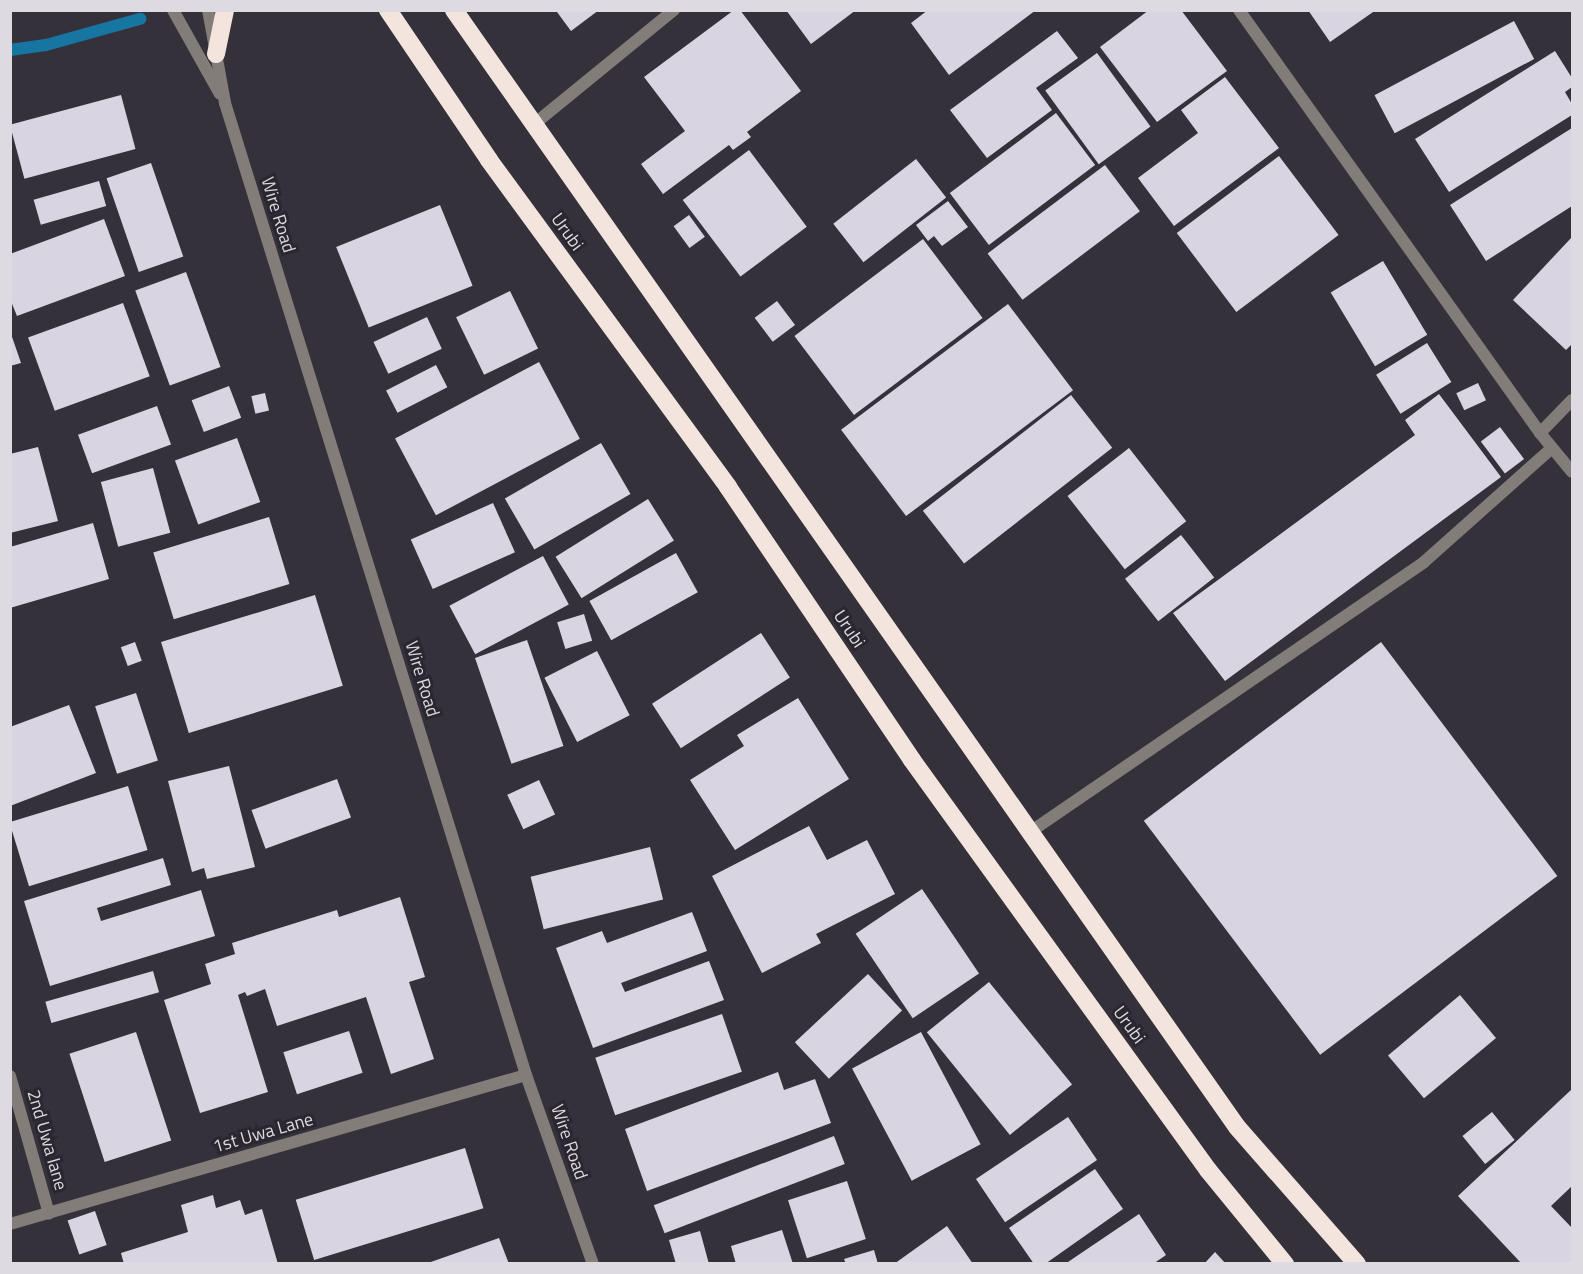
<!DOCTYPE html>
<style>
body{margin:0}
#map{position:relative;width:1583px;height:1274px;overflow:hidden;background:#35313b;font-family:"Titillium Web",sans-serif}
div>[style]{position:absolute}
.stream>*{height:12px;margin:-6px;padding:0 6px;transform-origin:6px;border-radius:6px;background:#1776a1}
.building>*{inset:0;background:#d9d4e1;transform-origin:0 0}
.lane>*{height:12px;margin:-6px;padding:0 6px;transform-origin:6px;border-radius:6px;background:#837d7a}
.street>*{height:12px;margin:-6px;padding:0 6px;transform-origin:6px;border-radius:6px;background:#837d7a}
.highway>*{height:18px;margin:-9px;padding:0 9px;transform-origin:9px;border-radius:9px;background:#f3e4dd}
span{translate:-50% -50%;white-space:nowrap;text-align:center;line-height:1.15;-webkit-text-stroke:6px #2b2731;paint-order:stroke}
.street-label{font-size:18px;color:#dddae1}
.frame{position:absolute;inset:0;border:12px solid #dddae1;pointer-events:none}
</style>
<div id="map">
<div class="stream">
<div style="left:10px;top:50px;width:36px;rotate:-8deg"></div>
<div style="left:46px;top:45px;width:98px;rotate:-15.5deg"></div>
</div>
<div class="building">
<div style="clip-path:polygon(560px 10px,599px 10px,571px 31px,557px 12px)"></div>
<div style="clip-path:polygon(734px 10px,740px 10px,801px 91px,747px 132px,751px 137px,733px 150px,729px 145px,663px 194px,641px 164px,685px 131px,644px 77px)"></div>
<div style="clip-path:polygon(786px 10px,856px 10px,811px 44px)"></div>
<div style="clip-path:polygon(928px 10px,1036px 10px,949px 75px,911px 23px)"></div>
<div style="clip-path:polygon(1149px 10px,1181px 10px,1227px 71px,1157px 122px,1100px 47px)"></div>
<div style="clip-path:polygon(1308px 10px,1376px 10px,1330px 42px)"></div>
<div style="left:1514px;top:21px;width:43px;height:158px;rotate:62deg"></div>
<div style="clip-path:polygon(1057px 31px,1078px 58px,1036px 88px,1052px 110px,987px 158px,950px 110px)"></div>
<div style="clip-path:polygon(1555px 51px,1572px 78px,1572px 87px,1565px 92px,1572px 104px,1572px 115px,1449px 192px,1415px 139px)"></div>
<div style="left:1097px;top:53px;width:91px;height:64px;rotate:54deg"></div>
<div style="clip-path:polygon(1225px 77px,1279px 148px,1174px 226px,1138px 178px,1198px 133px,1181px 110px)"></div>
<div style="left:121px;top:95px;width:56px;height:115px;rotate:75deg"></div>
<div style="left:1056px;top:113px;width:65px;height:133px;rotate:53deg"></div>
<div style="clip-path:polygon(1572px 128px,1572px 206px,1486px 261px,1450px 205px)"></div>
<div style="left:749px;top:150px;width:96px;height:83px;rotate:53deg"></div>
<div style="left:1279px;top:156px;width:99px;height:128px;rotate:53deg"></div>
<div style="left:916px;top:159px;width:49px;height:105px;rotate:52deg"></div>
<div style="left:151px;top:163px;width:99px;height:47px;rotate:71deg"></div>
<div style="left:1105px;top:165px;width:58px;height:147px;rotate:53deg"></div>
<div style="left:99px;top:181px;width:26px;height:68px;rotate:74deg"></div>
<div style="clip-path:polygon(948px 201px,968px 227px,942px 246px,934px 236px,928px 241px,916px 225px)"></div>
<div style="left:440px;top:205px;width:87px;height:112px;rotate:68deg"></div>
<div style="left:689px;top:215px;width:27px;height:19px;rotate:54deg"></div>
<div style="clip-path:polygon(104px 219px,125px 276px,17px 316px,10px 299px,10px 254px)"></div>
<div style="clip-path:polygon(1572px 237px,1572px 344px,1566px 350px,1513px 300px)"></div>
<div style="left:923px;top:239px;width:99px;height:161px;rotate:53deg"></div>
<div style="left:1383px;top:261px;width:86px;height:61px;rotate:59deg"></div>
<div style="left:186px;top:272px;width:101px;height:54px;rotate:70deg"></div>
<div style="left:510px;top:291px;width:64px;height:60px;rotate:64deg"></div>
<div style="left:777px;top:301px;width:30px;height:28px;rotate:53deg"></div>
<div style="left:123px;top:303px;width:78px;height:101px;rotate:70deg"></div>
<div style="left:1008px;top:304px;width:108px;height:209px;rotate:53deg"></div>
<div style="left:427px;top:317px;width:35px;height:59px;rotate:65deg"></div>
<div style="clip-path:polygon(10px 331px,21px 363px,10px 366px)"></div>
<div style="left:1427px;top:343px;width:46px;height:60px;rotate:58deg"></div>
<div style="left:539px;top:362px;width:87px;height:163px;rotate:62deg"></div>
<div style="left:436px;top:365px;width:25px;height:56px;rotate:63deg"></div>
<div style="left:1478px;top:383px;width:19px;height:24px;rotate:65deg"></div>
<div style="left:229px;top:386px;width:34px;height:40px;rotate:69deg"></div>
<div style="left:265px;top:393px;width:18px;height:14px;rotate:77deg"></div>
<div style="clip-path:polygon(1439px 394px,1501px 477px,1225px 681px,1173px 613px,1415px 435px,1405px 420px)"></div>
<div style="left:1071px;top:395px;width:67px;height:188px;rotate:52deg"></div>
<div style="left:157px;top:406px;width:41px;height:84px;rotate:70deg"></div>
<div style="left:1500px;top:427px;width:40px;height:24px;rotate:53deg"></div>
<div style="left:237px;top:438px;width:68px;height:66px;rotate:70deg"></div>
<div style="left:601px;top:443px;width:59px;height:111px;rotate:60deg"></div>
<div style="clip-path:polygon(38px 447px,58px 521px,10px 533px,10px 454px)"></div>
<div style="left:1129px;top:448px;width:93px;height:78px;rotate:52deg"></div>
<div style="left:153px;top:468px;width:67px;height:54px;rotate:75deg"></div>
<div style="left:648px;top:499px;width:49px;height:109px;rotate:58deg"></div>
<div style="left:493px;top:503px;width:54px;height:90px;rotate:66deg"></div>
<div style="left:269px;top:517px;width:70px;height:121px;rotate:73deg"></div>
<div style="clip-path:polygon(93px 523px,109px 579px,10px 608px,10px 547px)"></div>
<div style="left:1181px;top:535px;width:54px;height:71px;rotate:52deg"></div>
<div style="left:676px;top:553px;width:45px;height:99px;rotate:61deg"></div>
<div style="left:543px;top:556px;width:55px;height:106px;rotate:62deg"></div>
<div style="left:315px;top:595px;width:95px;height:161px;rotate:73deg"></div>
<div style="left:584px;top:614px;width:28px;height:28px;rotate:73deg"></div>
<div style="left:761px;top:633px;width:53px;height:130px;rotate:57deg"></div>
<div style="left:527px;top:640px;width:112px;height:55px;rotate:71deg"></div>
<div style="left:135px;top:642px;width:20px;height:15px;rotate:70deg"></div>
<div style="left:1381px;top:642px;width:293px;height:297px;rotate:53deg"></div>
<div style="left:597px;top:651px;width:72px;height:59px;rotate:63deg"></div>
<div style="left:136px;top:693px;width:71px;height:43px;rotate:72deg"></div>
<div style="clip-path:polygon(798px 698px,849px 779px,735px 850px,690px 780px,744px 746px,737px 735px)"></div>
<div style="clip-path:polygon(69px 705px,96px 773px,10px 806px,10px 727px)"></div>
<div style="clip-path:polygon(229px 766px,255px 867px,207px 879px,204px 868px,192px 872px,168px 781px)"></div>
<div style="left:337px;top:779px;width:41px;height:91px;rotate:70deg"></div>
<div style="left:539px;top:780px;width:38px;height:35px;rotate:65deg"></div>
<div style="left:128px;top:786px;width:67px;height:124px;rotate:73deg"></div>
<div style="clip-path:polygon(809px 826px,827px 860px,867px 840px,895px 894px,816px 934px,821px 943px,762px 973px,712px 876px)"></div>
<div style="left:650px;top:847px;width:54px;height:123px;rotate:76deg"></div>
<div style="clip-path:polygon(163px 858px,171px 885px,97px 908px,101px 921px,201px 890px,215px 936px,50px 986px,24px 901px)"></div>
<div style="left:922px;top:889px;width:102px;height:80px;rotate:56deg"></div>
<div style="clip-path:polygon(400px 897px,425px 977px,409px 982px,434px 1059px,391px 1074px,366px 997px,277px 1026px,265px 989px,247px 996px,245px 992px,238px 995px,268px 1092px,200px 1113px,164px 1000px,211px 984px,205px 964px,235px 954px,232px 943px,337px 910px,339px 917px)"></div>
<div style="clip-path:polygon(692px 912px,707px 951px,621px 983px,625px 992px,709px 961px,724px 1000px,593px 1048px,556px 948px,602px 931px,607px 943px)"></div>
<div style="left:153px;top:971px;width:22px;height:112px;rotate:74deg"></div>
<div style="left:868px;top:974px;width:50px;height:100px;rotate:47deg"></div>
<div style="left:989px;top:982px;width:132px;height:80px;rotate:51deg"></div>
<div style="left:1460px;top:995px;width:56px;height:94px;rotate:50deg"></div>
<div style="left:722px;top:1014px;width:61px;height:134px;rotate:71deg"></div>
<div style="left:349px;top:1031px;width:44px;height:69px;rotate:72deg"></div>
<div style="left:136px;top:1032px;width:114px;height:70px;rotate:72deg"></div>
<div style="left:921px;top:1032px;width:127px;height:78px;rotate:62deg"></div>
<div style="clip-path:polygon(778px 1072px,784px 1090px,815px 1079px,831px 1123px,647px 1191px,625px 1129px)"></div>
<div style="clip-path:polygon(1572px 1089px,1572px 1186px,1551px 1206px,1572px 1228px,1572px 1264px,1522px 1264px,1458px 1196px)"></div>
<div style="left:1492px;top:1112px;width:36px;height:38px;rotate:51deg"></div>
<div style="left:1068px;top:1117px;width:52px;height:111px;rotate:56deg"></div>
<div style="left:834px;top:1136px;width:30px;height:193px;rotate:69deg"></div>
<div style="left:465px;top:1148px;width:63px;height:177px;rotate:73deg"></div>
<div style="clip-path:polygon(1095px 1169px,1123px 1209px,1045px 1264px,1034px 1264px,1009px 1228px)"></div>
<div style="left:847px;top:1181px;width:61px;height:62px;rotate:72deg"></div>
<div style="clip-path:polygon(213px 1195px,216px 1208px,240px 1200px,245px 1215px,262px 1209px,278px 1264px,124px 1264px,121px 1253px,188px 1232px,181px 1205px)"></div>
<div style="left:95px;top:1211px;width:36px;height:29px;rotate:71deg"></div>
<div style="clip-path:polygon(1139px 1214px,1166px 1255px,1153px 1264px,1065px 1264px)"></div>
<div style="clip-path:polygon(947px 1226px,973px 1264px,894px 1264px)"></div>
<div style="clip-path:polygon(782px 1230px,793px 1264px,736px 1264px,731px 1246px)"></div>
<div style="clip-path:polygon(700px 1231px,709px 1264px,676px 1264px,669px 1240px)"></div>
<div style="clip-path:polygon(499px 1238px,509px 1264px,428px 1264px,428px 1263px)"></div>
<div style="clip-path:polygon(874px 1250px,878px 1264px,846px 1264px,844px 1259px)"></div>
<div style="clip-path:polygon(1215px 1252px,1226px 1264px,1204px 1264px)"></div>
</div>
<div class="lane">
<div style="left:1030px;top:832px;width:478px;rotate:-34.4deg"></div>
<div style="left:1424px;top:562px;width:171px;rotate:-41.7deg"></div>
</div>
<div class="street">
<div style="left:173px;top:10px;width:96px;rotate:60.8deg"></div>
<div style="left:208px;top:10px;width:95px;rotate:79.6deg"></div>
<div style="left:225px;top:103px;width:1018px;rotate:72.79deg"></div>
<div style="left:526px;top:1075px;width:201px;rotate:70.5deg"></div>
<div style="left:1239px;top:10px;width:519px;rotate:54.56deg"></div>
<div style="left:1540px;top:433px;width:50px;rotate:50.6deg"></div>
<div style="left:533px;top:125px;width:182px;rotate:-39.2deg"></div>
<div style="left:1540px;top:433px;width:46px;rotate:-45.9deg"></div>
<div style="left:10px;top:1076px;width:143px;rotate:74.2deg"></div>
<div style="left:10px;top:1224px;width:537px;rotate:-16.11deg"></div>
</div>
<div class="highway">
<div style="left:388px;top:10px;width:181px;rotate:56deg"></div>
<div style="left:489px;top:160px;width:405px;rotate:53.8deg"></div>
<div style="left:728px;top:487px;width:329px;rotate:56deg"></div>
<div style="left:912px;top:760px;width:506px;rotate:54.17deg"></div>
<div style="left:1208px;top:1170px;width:122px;rotate:50.7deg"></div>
<div style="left:454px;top:10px;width:1364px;rotate:54.97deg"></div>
<div style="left:1237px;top:1127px;width:182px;rotate:48.8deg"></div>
<div style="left:216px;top:54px;width:45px;rotate:-78.4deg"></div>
</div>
<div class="street-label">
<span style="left:278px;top:215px;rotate:73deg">Wire Road</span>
<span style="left:567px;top:232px;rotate:54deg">Urubi</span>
<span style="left:849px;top:629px;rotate:56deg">Urubi</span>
<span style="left:422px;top:679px;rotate:73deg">Wire Road</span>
<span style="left:1129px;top:1025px;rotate:54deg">Urubi</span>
<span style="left:263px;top:1133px;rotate:-16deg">1st Uwa Lane</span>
<span style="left:47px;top:1140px;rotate:74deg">2nd Uwa lane</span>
<span style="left:569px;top:1142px;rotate:71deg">Wire Road</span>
</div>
<div class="frame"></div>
</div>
